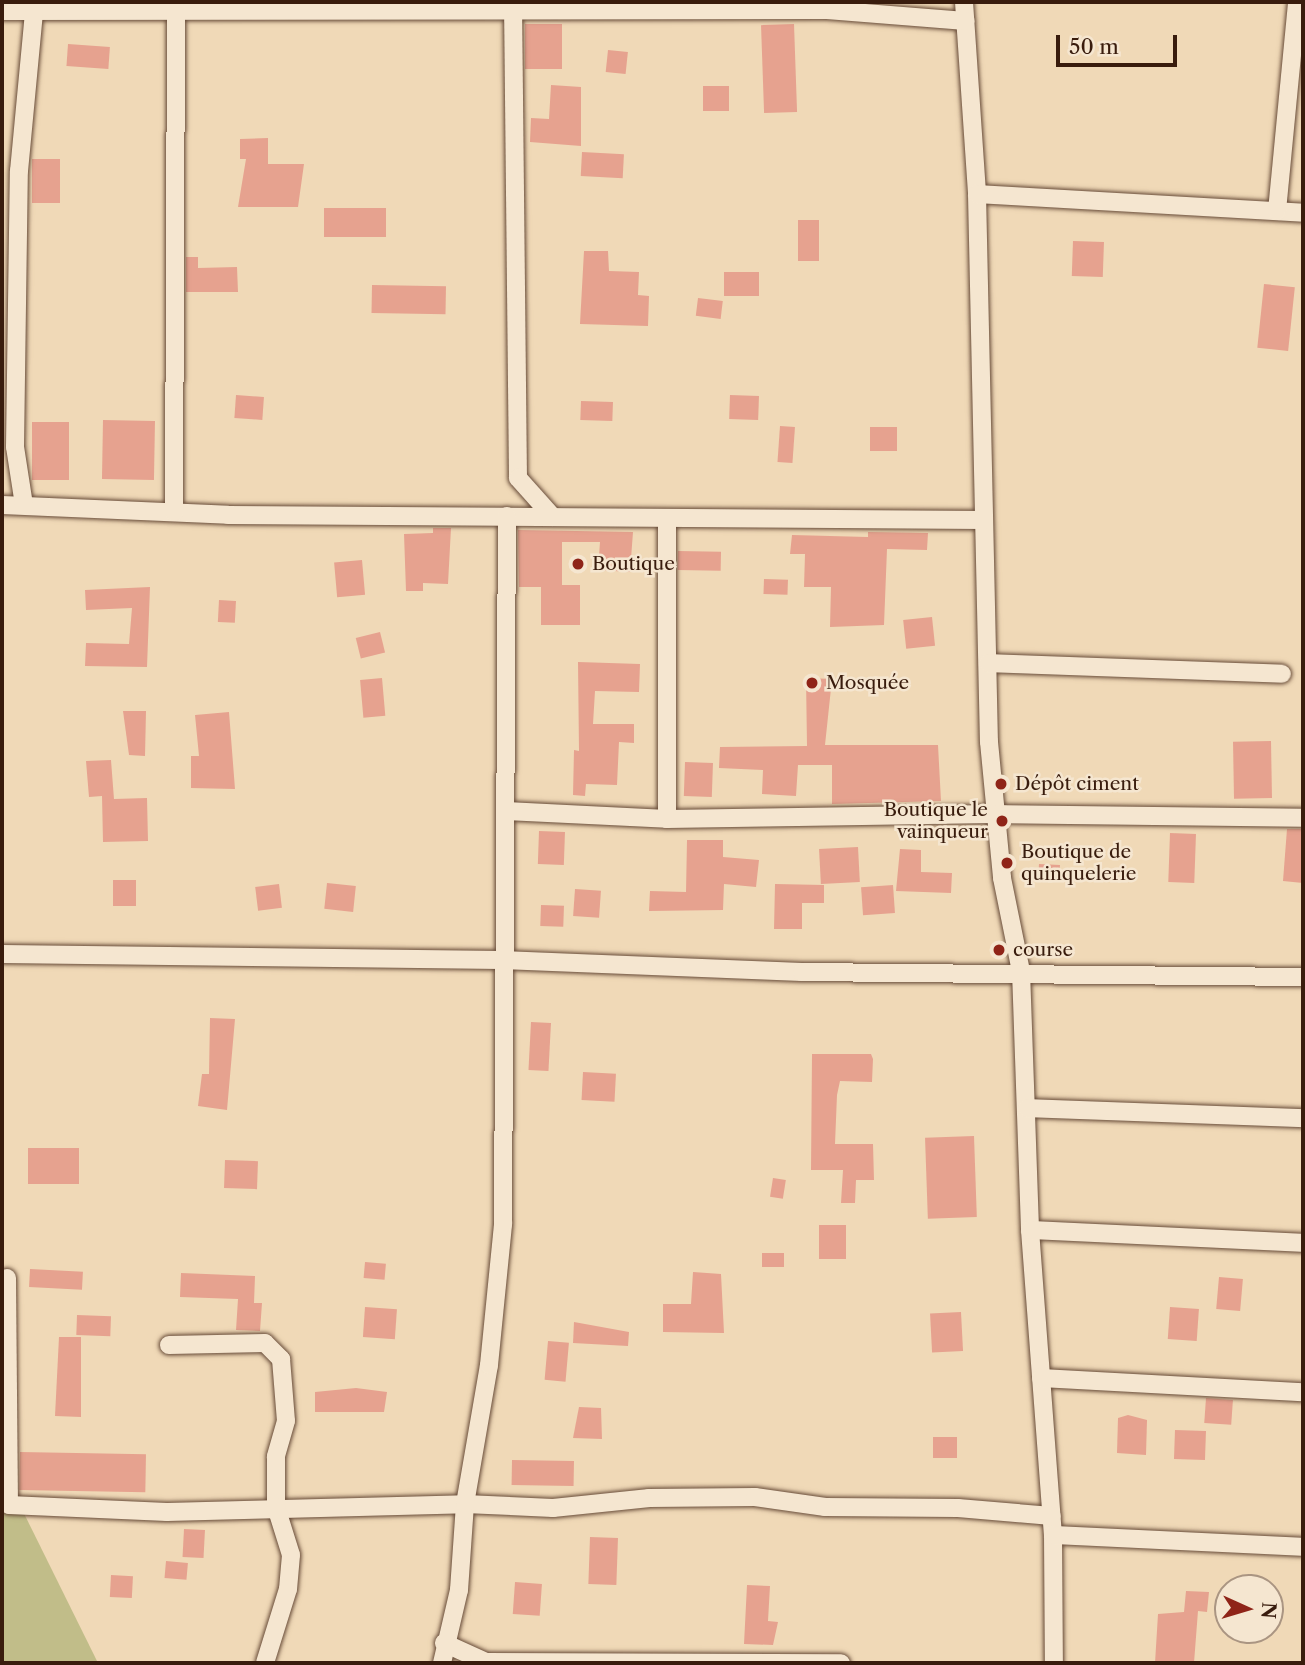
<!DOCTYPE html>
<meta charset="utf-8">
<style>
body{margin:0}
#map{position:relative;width:1305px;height:1665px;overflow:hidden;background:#f0d9b7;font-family:"Libre Caslon Text",serif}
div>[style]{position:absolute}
.green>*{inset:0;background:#c1bd89}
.building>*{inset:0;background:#e6a28f;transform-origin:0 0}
.roads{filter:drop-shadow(0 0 2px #674b38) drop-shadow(0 0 2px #674b38)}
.street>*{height:18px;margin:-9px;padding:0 9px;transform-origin:9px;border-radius:9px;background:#f5e6d0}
.dots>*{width:19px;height:19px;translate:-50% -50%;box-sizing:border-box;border:4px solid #f5e6d0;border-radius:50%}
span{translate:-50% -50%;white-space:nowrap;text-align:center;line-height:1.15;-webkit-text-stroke:5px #f5e6d0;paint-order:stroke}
.poi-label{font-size:19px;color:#391c0d}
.left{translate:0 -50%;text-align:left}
.right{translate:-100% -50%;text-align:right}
.frame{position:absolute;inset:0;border:4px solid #391c0d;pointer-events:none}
.north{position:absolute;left:1214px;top:1574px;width:70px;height:70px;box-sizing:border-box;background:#f5e6d0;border:2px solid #aa9582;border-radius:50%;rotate:94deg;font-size:19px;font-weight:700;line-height:28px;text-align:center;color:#391c0d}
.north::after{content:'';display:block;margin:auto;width:24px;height:32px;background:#8f2418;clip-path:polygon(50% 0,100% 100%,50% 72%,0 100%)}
.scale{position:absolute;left:1056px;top:35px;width:121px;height:32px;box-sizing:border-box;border:4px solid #391c0d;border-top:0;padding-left:9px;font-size:21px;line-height:24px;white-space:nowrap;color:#391c0d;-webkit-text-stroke:5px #f5e6d0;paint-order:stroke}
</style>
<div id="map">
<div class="green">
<div style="clip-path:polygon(2px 1469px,98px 1663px,2px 1663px)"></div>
</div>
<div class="building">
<div style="left:525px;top:24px;width:37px;height:45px"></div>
<div style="left:794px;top:24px;width:88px;height:33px;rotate:88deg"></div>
<div style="left:68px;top:44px;width:42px;height:22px;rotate:4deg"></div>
<div style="left:608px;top:50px;width:20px;height:22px;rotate:6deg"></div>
<div style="clip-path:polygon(551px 85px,581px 87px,581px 146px,530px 142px,531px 118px,549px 119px)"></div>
<div style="left:703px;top:86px;width:26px;height:25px"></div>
<div style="clip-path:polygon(268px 138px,268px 164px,304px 164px,298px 207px,238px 207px,246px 159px,240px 159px,240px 139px)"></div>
<div style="left:582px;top:152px;width:42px;height:24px;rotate:3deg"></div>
<div style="left:32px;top:159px;width:28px;height:44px"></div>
<div style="left:324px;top:208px;width:62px;height:29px"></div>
<div style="left:798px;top:220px;width:21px;height:41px"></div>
<div style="left:1073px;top:241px;width:31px;height:35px;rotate:2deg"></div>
<div style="clip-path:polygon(584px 251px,608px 251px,609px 271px,639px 272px,638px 295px,649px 296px,648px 326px,580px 324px)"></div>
<div style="clip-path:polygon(186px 257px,198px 257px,198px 268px,237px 267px,238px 292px,186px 292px)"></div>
<div style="left:724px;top:272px;width:35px;height:24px"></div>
<div style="left:1264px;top:284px;width:31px;height:64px;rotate:6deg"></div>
<div style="left:372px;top:285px;width:74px;height:28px;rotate:1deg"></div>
<div style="left:698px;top:298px;width:25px;height:18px;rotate:7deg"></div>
<div style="left:236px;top:395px;width:28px;height:23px;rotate:4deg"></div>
<div style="left:730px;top:395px;width:29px;height:24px;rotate:2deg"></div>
<div style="left:581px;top:401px;width:32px;height:19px;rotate:2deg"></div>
<div style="left:103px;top:420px;width:52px;height:59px;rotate:1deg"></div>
<div style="left:32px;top:422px;width:37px;height:58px"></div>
<div style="left:780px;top:426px;width:15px;height:36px;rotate:4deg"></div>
<div style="left:870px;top:427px;width:27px;height:24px"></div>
<div style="clip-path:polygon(433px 528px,451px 528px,448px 584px,423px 583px,423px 591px,406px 591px,404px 534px,433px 533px)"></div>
<div style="clip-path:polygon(518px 530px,633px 532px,630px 572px,598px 570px,600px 542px,562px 542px,562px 585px,580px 585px,580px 625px,541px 625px,541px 587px,519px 587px)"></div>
<div style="clip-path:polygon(868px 532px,928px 533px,927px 550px,887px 549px,884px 625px,830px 627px,831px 587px,804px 587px,805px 554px,790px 554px,792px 535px,868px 537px)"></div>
<div style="left:678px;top:551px;width:43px;height:19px;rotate:1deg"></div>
<div style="left:362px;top:560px;width:35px;height:28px;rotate:85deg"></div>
<div style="left:764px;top:579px;width:24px;height:15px;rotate:2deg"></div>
<div style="clip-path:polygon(150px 587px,147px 667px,85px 666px,86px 643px,129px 644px,132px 608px,86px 610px,85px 590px)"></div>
<div style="left:219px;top:600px;width:17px;height:22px;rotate:3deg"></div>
<div style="left:932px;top:617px;width:29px;height:29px;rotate:84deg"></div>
<div style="left:380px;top:632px;width:21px;height:25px;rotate:76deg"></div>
<div style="clip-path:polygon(578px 662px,640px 664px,639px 692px,595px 691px,593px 724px,634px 724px,634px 743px,619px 742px,617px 785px,586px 784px,585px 796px,573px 795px,574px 750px,579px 751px)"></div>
<div style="left:382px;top:678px;width:38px;height:22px;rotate:85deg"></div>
<div style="clip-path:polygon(806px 678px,832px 679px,825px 745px,938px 745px,941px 801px,832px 804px,832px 765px,798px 765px,796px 796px,762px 794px,763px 770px,719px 768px,720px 747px,807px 746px)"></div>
<div style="clip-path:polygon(123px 711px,146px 711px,145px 756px,129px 755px)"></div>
<div style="clip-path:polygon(229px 712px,235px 789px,191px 788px,191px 756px,199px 756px,195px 715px)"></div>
<div style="left:1271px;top:741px;width:57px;height:38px;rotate:89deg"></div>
<div style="clip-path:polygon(111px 760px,114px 799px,147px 798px,148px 841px,103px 842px,102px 796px,89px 797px,86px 761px)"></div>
<div style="left:685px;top:762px;width:28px;height:34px;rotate:2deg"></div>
<div style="clip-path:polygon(1287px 829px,1303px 829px,1303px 883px,1283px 881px)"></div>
<div style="left:539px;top:831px;width:26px;height:33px;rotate:2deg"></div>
<div style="left:1170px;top:833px;width:26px;height:49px;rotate:2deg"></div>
<div style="clip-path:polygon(687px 840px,723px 840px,723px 857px,759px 860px,756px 887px,724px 884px,723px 910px,649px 911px,650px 891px,686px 892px)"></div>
<div style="left:858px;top:847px;width:35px;height:39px;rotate:87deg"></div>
<div style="clip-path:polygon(900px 849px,921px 850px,921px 872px,952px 873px,951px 893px,896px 891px)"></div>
<div style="left:1039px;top:864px;width:21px;height:16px;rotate:3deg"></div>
<div style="left:113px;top:880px;width:23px;height:26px"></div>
<div style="left:327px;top:883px;width:29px;height:26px;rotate:6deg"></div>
<div style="left:279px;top:884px;width:24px;height:24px;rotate:83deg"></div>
<div style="clip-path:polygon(775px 884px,824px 885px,824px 903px,802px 903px,802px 929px,774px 929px)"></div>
<div style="left:893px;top:885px;width:28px;height:32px;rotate:86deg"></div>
<div style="left:575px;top:889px;width:26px;height:27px;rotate:4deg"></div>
<div style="left:541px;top:905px;width:23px;height:21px;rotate:2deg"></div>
<div style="clip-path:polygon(210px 1018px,235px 1019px,227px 1110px,198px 1106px,202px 1074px,209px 1074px)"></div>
<div style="left:531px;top:1022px;width:20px;height:48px;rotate:3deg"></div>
<div style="clip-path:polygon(812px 1054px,871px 1054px,873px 1059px,872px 1082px,840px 1081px,837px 1095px,835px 1144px,873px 1144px,874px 1180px,856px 1180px,855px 1203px,841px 1203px,843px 1170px,811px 1170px)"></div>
<div style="left:583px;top:1072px;width:33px;height:28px;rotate:3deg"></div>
<div style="left:974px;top:1136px;width:81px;height:49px;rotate:88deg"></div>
<div style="left:79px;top:1148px;width:36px;height:51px;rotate:90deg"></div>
<div style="left:225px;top:1160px;width:33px;height:28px;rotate:2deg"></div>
<div style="left:773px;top:1178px;width:13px;height:19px;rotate:9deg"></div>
<div style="left:819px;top:1225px;width:27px;height:34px"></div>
<div style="left:762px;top:1253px;width:22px;height:14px"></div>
<div style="left:365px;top:1262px;width:21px;height:16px;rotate:5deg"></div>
<div style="left:30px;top:1269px;width:53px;height:18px;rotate:3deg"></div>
<div style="clip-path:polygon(693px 1272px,721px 1274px,724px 1333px,663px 1332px,663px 1304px,691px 1304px)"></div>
<div style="clip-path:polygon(181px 1273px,255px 1276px,254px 1303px,262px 1303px,260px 1331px,236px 1330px,238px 1299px,180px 1297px)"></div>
<div style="left:1219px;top:1277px;width:24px;height:32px;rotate:5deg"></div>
<div style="left:365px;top:1307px;width:32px;height:30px;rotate:4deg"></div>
<div style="left:1170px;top:1307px;width:29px;height:32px;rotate:4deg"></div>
<div style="left:961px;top:1312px;width:39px;height:31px;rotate:87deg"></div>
<div style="left:77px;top:1315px;width:34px;height:20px;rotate:2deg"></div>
<div style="clip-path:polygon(574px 1322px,629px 1332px,628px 1346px,573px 1343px)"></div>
<div style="clip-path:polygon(59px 1337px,81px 1337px,81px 1417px,55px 1416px)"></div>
<div style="left:548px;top:1341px;width:21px;height:39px;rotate:5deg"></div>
<div style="clip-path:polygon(356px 1388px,387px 1392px,384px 1412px,315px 1412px,315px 1392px)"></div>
<div style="left:1206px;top:1398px;width:27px;height:25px;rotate:4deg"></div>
<div style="clip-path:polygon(579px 1407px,601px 1408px,602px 1439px,573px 1438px)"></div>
<div style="clip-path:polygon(1128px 1415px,1147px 1420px,1146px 1455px,1117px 1453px,1118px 1418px)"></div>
<div style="left:1175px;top:1430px;width:31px;height:29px;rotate:2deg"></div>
<div style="left:957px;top:1437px;width:21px;height:24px;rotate:90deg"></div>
<div style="left:20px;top:1452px;width:126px;height:38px;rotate:1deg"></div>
<div style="left:512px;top:1460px;width:62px;height:25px;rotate:1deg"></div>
<div style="left:184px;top:1529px;width:21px;height:28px;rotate:3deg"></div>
<div style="left:590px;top:1537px;width:28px;height:47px;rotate:2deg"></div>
<div style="left:166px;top:1561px;width:22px;height:17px;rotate:5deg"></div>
<div style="left:111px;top:1575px;width:22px;height:22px;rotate:3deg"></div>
<div style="left:515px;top:1582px;width:27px;height:32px;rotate:4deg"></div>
<div style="clip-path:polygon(747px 1585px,770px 1586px,768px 1621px,778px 1622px,773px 1645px,744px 1644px)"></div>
<div style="clip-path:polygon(1186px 1591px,1209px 1592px,1207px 1612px,1198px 1611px,1194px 1663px,1155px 1663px,1158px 1614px,1184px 1612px)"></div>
</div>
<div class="roads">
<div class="street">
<div style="left:513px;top:2px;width:476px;rotate:89.4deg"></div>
<div style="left:518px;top:478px;width:52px;rotate:48.1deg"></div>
<div style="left:964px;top:2px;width:192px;rotate:86.1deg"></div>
<div style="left:977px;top:194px;width:548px;rotate:88.75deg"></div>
<div style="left:989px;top:742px;width:137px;rotate:84.5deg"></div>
<div style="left:1002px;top:878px;width:95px;rotate:78.5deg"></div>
<div style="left:1021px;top:971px;width:259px;rotate:88deg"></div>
<div style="left:1030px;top:1230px;width:306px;rotate:85.7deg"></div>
<div style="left:1053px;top:1535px;width:128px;rotate:89.6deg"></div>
<div style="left:2px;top:11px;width:825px;rotate:-0.07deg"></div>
<div style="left:827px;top:10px;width:139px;rotate:4.5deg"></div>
<div style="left:977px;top:194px;width:327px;rotate:3.3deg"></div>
<div style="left:1277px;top:211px;width:210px;rotate:-84.5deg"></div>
<div style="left:2px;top:505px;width:226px;rotate:2.5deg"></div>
<div style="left:228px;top:515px;width:756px;rotate:0.38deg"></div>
<div style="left:24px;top:505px;width:59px;rotate:-98.8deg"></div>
<div style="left:15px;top:447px;width:276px;rotate:-89.2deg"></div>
<div style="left:19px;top:171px;width:170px;rotate:-84.6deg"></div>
<div style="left:174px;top:512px;width:502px;rotate:-89.77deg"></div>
<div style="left:988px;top:663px;width:294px;rotate:2.1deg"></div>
<div style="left:506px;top:811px;width:161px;rotate:2.8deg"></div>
<div style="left:667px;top:819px;width:326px;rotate:-0.9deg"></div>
<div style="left:993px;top:814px;width:310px;rotate:0.7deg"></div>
<div style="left:667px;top:819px;width:301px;rotate:-90deg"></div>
<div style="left:2px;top:954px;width:499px;rotate:0.7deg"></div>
<div style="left:501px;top:960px;width:301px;rotate:2.3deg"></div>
<div style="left:802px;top:972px;width:501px;rotate:0.57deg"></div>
<div style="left:1027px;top:1108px;width:276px;rotate:2.1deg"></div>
<div style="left:1030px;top:1230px;width:273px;rotate:2.7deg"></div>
<div style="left:7px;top:1278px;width:227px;rotate:89.5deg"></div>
<div style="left:9px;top:1505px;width:158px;rotate:2.5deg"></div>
<div style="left:167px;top:1512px;width:298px;rotate:-1.5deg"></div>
<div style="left:465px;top:1504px;width:88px;rotate:2.6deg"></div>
<div style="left:553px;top:1508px;width:97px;rotate:-5.9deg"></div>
<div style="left:649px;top:1498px;width:106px;rotate:-0.5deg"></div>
<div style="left:755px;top:1497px;width:71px;rotate:8.1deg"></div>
<div style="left:825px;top:1507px;width:133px;rotate:0.4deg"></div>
<div style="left:958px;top:1508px;width:94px;rotate:4.9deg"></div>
<div style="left:169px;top:1345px;width:96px;rotate:-1.2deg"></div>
<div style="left:265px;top:1343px;width:23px;rotate:45deg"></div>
<div style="left:281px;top:1359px;width:62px;rotate:85.4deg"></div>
<div style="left:286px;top:1421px;width:37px;rotate:106deg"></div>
<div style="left:276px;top:1457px;width:50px;rotate:90deg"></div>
<div style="left:276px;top:1507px;width:50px;rotate:72.6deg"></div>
<div style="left:291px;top:1555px;width:34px;rotate:95deg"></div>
<div style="left:288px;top:1589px;width:77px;rotate:107.3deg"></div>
<div style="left:1041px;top:1378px;width:262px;rotate:3.1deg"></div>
<div style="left:1053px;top:1535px;width:250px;rotate:2.7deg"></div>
<div style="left:444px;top:1643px;width:46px;rotate:24.3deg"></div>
<div style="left:486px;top:1662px;width:355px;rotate:0.2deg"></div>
<div style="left:442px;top:1663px;width:75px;rotate:-76.9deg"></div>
<div style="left:459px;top:1590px;width:86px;rotate:-86deg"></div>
<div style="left:465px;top:1504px;width:141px;rotate:-80.2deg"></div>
<div style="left:489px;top:1365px;width:142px;rotate:-84.3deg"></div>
<div style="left:503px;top:1224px;width:708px;rotate:-89.68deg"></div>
</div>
</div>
<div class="dots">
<div style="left:578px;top:564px;background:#8f2418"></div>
<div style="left:812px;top:683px;background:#8f2418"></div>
<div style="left:1001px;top:784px;background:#8f2418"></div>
<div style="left:1002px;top:821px;background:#8f2418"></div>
<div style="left:1007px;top:863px;background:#8f2418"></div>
<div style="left:999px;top:950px;background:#8f2418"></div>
</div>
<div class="poi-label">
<span class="left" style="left:592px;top:564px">Boutique</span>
<span class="left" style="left:826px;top:683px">Mosquée</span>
<span class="left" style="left:1015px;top:784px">Dépôt ciment</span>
<span class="right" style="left:988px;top:821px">Boutique le<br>vainqueur</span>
<span class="left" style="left:1021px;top:863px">Boutique de<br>quinquelerie</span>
<span class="left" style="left:1013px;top:950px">course</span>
</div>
<div class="frame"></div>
<div class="north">N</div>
<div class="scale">50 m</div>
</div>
